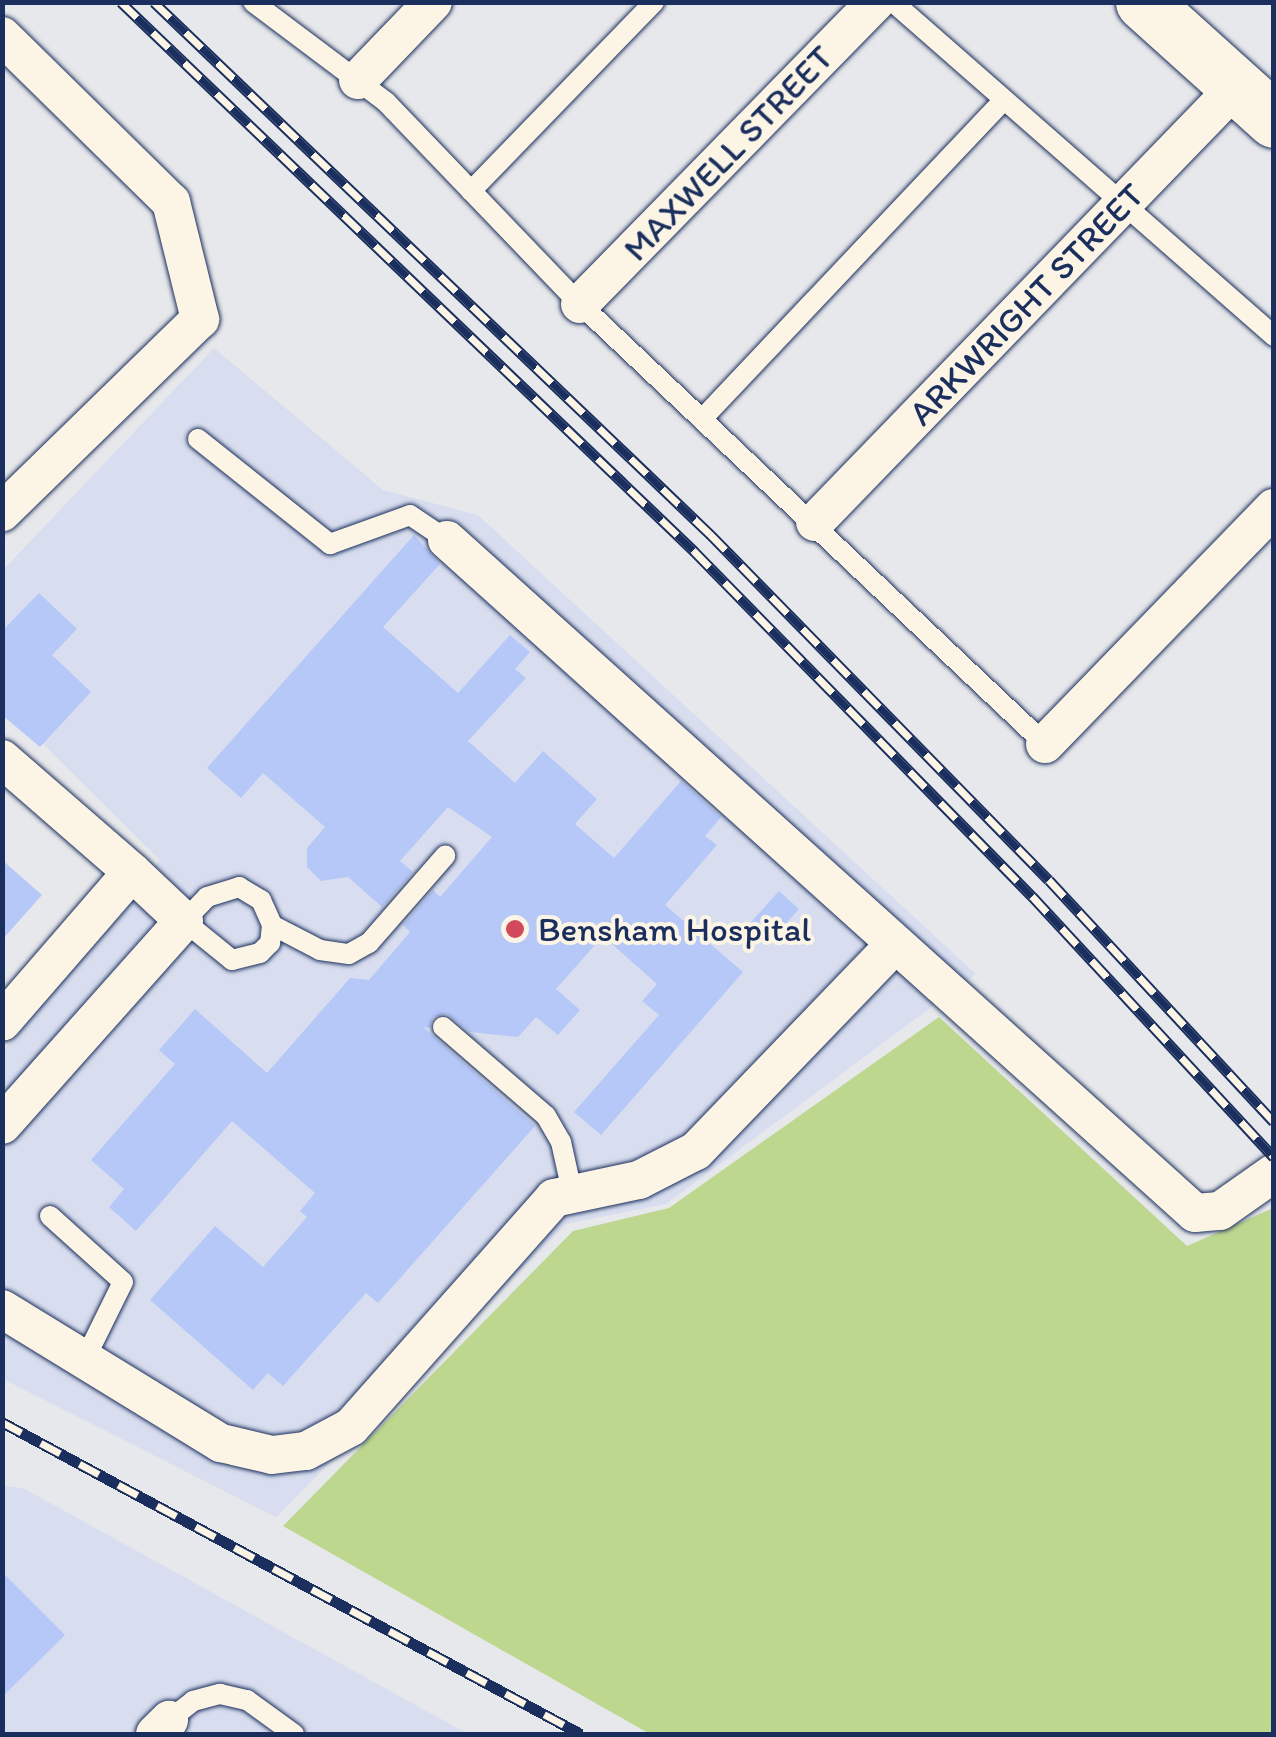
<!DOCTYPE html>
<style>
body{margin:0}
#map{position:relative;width:1276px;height:1737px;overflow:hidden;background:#e7e8eb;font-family:Itim,sans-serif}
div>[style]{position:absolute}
.built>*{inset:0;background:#d8deef}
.green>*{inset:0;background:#bdd78f}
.building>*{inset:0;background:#b6c8f8;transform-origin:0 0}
.roads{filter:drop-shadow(0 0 2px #1b2f5e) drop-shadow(0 0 2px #1b2f5e)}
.lane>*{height:20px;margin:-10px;padding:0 10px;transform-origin:10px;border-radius:10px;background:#fcf5e5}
.street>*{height:38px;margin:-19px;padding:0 19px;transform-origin:19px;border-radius:19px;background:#fcf5e5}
.secondary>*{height:55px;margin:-27.5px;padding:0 27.5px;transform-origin:27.5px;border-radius:27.5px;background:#fcf5e5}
.rail>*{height:11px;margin-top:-5.5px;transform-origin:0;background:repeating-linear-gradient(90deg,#fcf5e5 0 22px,#1b2f5e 0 44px);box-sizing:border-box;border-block:2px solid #1b2f5e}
.dots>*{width:28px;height:28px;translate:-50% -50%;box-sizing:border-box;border:5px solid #fcf5e5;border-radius:50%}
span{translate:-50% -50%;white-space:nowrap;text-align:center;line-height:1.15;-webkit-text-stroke:8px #fcf5e5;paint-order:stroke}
.street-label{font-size:35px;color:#1b2f5e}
.poi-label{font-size:35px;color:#1b2f5e}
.left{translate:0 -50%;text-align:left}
.frame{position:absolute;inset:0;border:5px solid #1b2f5e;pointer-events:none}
</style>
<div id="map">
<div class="built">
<div style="clip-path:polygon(214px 348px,383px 490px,478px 515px,976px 974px,666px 1204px,566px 1224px,276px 1517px,3px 1379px,3px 1051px,160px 860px,3px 704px,2px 571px)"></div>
<div style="clip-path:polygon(2px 1486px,23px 1488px,468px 1734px,3px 1734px)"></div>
</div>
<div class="green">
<div style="clip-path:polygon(939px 1017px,1187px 1246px,1273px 1208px,1273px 1734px,650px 1734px,283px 1526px,573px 1231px,669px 1208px)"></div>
</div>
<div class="building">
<div style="clip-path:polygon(414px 535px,440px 564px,383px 627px,458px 693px,510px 635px,530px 652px,515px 669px,526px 678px,468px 741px,515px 783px,543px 751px,597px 799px,575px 824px,614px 858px,681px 781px,721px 817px,705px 836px,717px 845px,665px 905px,743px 972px,601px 1135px,574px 1112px,659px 1015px,642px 1001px,657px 984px,603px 936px,556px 989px,580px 1010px,558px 1035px,536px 1017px,518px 1037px,470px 1032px,447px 1014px,433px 1017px,430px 1028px,423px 1027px,535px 1126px,378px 1303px,366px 1293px,283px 1386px,268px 1373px,253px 1390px,150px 1300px,215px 1226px,263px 1267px,307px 1217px,300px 1211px,315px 1193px,232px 1121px,136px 1231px,109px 1207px,124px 1189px,91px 1160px,175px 1064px,159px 1050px,195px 1009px,267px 1073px,350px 978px,369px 980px,410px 932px,403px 925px,433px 890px,440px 897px,492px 837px,448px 807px,400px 861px,413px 872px,382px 907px,348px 877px,321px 881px,307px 867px,307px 848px,325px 827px,263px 773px,241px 798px,207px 768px)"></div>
<div style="clip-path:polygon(39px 593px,77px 629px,52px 655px,91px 692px,40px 747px,2px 715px,2px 631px)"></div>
<div style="clip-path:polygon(2px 860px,42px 895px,2px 940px)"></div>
<div style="left:779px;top:891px;width:27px;height:45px;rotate:42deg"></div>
<div style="clip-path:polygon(2px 1572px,65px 1635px,2px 1697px)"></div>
</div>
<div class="roads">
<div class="lane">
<div style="left:253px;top:2px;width:166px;rotate:36.9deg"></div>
<div style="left:386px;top:102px;width:280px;rotate:46.2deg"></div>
<div style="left:580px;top:304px;width:640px;rotate:43.42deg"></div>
<div style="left:893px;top:2px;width:507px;rotate:41.24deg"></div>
<div style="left:471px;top:191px;width:263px;rotate:-45.9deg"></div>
<div style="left:703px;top:418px;width:438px;rotate:-46.6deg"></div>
<div style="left:198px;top:439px;width:169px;rotate:38.5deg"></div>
<div style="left:330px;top:544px;width:85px;rotate:-19.9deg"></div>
<div style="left:410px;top:515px;width:45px;rotate:34deg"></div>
<div style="left:239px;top:887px;width:26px;rotate:31deg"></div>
<div style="left:261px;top:900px;width:27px;rotate:66deg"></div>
<div style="left:272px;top:925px;width:18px;rotate:96deg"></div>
<div style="left:270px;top:943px;width:14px;rotate:135deg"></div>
<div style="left:260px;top:953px;width:29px;rotate:166deg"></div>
<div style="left:232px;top:960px;width:62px;rotate:-140.9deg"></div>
<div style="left:184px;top:921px;width:33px;rotate:-46deg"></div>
<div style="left:207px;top:897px;width:34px;rotate:-17deg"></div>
<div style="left:272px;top:925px;width:54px;rotate:27.5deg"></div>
<div style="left:320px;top:950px;width:29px;rotate:8deg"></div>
<div style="left:349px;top:954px;width:23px;rotate:-29deg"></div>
<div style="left:369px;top:943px;width:116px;rotate:-48.9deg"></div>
<div style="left:443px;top:1027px;width:136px;rotate:40.8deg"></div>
<div style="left:546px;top:1116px;width:30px;rotate:60deg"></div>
<div style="left:561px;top:1142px;width:55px;rotate:77.5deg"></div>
<div style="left:50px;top:1216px;width:98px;rotate:42.1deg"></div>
<div style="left:123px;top:1282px;width:86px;rotate:116.3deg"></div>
<div style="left:169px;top:1720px;width:31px;rotate:-38deg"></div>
<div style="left:193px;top:1701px;width:28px;rotate:-15deg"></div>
<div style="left:220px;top:1694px;width:28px;rotate:13deg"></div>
<div style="left:247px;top:1700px;width:58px;rotate:35.9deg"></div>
</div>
<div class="street">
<div style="left:2px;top:36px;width:237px;rotate:44.5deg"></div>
<div style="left:171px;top:202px;width:121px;rotate:76.1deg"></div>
<div style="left:200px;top:319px;width:277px;rotate:135.7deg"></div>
<div style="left:358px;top:80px;width:108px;rotate:-46.1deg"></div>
<div style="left:580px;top:304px;width:423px;rotate:-45.6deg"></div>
<div style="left:815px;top:522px;width:605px;rotate:-45.94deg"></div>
<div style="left:447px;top:540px;width:1006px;rotate:41.98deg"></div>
<div style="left:1195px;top:1213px;width:25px;rotate:-5deg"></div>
<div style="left:1220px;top:1211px;width:66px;rotate:-35.1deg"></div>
<div style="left:1045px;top:744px;width:329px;rotate:-45.9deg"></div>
<div style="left:2px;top:759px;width:172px;rotate:41deg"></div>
<div style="left:132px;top:872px;width:198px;rotate:130.9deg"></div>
<div style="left:2px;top:1125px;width:273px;rotate:-48.3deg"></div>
<div style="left:184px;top:921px;width:71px;rotate:-136.7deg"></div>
<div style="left:2px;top:1309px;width:257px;rotate:31.5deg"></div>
<div style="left:221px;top:1443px;width:52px;rotate:13.2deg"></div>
<div style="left:272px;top:1455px;width:34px;rotate:-7deg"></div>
<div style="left:306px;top:1451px;width:51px;rotate:-28.1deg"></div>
<div style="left:351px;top:1427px;width:306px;rotate:-48.4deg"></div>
<div style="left:554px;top:1198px;width:87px;rotate:-12deg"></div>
<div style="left:639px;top:1180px;width:64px;rotate:-27deg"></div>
<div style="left:696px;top:1151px;width:287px;rotate:-46.1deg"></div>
<div style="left:155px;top:1734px;width:20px;rotate:-45deg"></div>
</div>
<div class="secondary">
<div style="left:1143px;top:2px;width:176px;rotate:42deg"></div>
</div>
</div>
<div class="rail">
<div style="left:121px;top:2px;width:794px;rotate:43.77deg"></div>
<div style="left:694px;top:551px;width:483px;rotate:45.6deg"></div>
<div style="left:1032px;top:896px;width:356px;rotate:47.2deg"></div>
<div style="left:154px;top:2px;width:770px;rotate:43.74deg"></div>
<div style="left:710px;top:534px;width:484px;rotate:45.6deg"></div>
<div style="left:1049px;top:880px;width:330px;rotate:47.1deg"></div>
<div style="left:2px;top:1422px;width:658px;rotate:28.32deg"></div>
</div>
<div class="dots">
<div style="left:515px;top:929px;background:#d1495b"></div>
</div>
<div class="street-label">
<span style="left:728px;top:153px;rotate:-46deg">MAXWELL STREET</span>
<span style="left:1026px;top:304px;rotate:-46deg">ARKWRIGHT STREET</span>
</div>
<div class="poi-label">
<span class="left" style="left:538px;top:929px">Bensham Hospital</span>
</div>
<div class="frame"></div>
</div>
